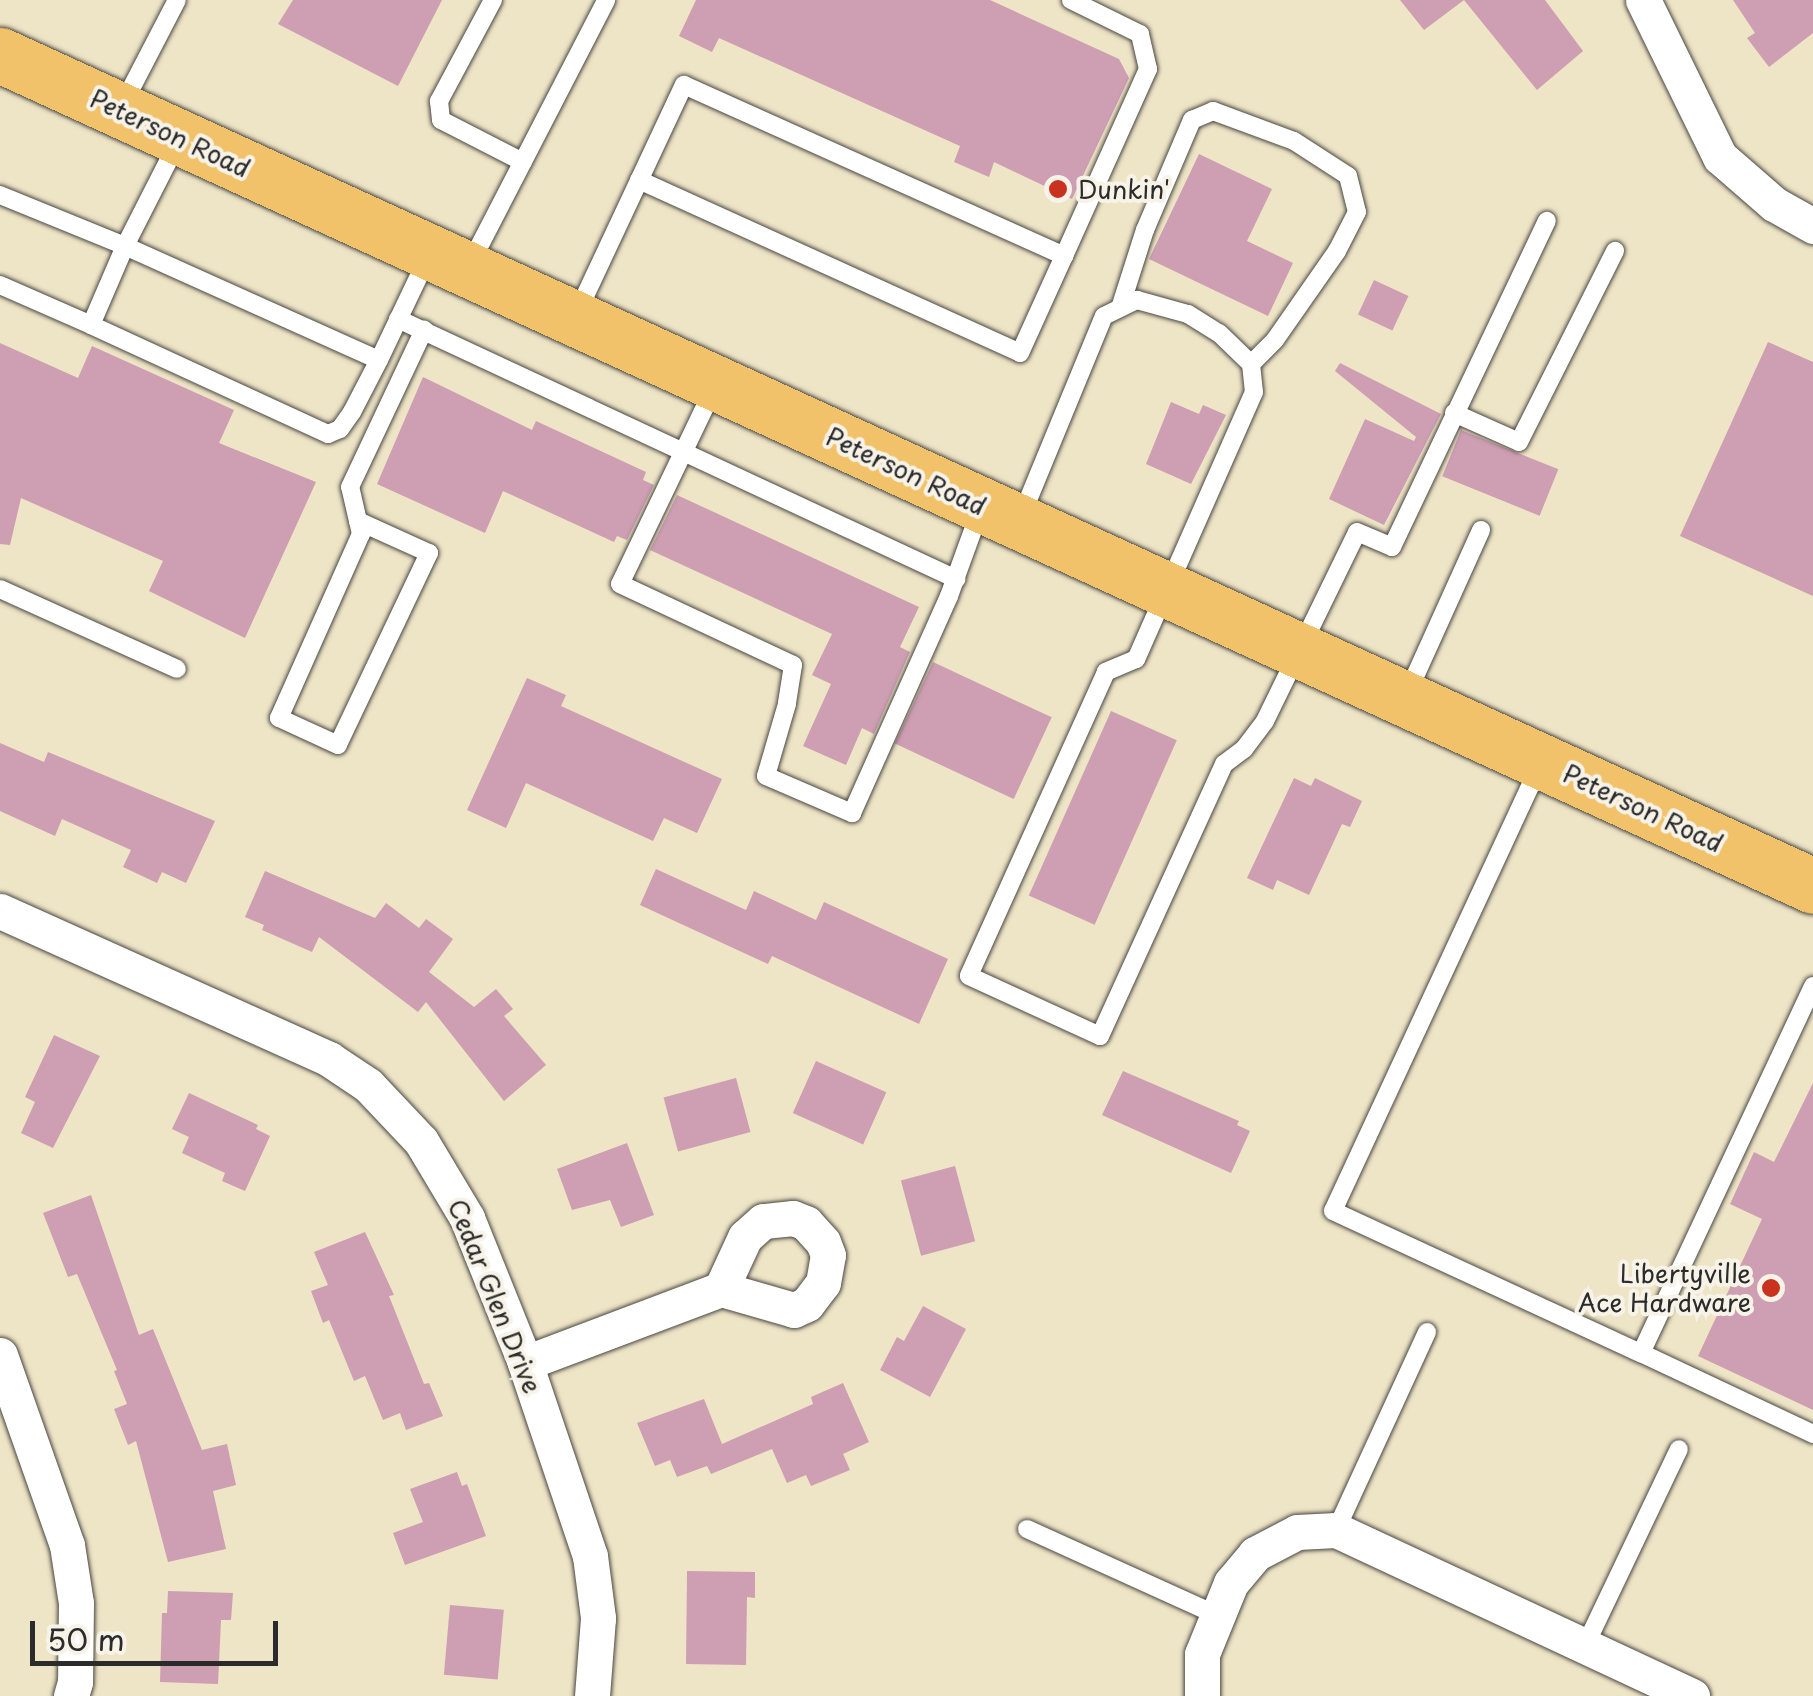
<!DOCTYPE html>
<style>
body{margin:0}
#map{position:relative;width:1813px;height:1696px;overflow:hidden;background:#eee4c6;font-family:"Playpen Sans",sans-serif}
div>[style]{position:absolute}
.building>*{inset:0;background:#ce9eb2;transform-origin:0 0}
.roads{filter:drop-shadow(0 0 2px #484742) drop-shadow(0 0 2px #484742)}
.service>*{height:18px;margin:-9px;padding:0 9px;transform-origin:9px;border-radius:9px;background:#fff}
.minor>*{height:35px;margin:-17.5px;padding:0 17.5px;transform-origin:17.5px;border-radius:17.5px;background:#fff}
.primary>*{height:55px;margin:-27.5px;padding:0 27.5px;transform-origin:27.5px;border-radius:27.5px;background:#f2c26a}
.dots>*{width:28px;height:28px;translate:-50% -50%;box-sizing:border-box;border:5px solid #f7f3e8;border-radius:50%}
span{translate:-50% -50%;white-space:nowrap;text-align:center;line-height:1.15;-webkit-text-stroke:8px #f7f3e8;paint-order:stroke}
.street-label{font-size:25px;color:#2b2b2b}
.poi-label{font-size:25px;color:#2b2b2b}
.left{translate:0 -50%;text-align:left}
.right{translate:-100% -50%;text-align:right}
.scale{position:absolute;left:30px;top:1621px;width:248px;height:45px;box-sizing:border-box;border:5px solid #2b2b2b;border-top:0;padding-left:12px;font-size:30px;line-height:35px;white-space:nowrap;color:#2b2b2b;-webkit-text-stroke:8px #f7f3e8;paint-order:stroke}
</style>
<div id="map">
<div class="building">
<div style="clip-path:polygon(293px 0,442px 0,398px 86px,278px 24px)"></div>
<div style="clip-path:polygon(696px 0,990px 0,1119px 59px,1129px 78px,1072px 199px,994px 162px,989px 177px,954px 162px,960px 146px,719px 38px,712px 52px,679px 36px)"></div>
<div style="clip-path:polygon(1400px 0,1545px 0,1583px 51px,1537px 90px,1464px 0,1424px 30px)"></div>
<div style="clip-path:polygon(1733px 0,1813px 0,1813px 33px,1769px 67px,1747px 38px,1755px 33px)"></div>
<div style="clip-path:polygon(1199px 154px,1272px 189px,1247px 241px,1293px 263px,1268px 316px,1149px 259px)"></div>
<div style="left:1374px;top:280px;width:38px;height:38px;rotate:25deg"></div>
<div style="clip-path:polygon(1768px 342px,1813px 362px,1813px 596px,1680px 536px)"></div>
<div style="clip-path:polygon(0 343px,78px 378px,92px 346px,234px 410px,219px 443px,316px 482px,245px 638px,149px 591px,163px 561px,21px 498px,10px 545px,0 544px)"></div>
<div style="clip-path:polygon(1340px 363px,1441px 414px,1384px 525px,1329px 499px,1365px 419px,1414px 441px,1416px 437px,1335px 371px)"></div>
<div style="clip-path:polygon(423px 377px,532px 430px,536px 421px,646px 472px,643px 480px,654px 485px,627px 540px,617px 536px,614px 542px,503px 491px,485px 533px,377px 484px)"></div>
<div style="clip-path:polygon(1171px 402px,1199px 414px,1203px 405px,1226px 415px,1191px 484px,1146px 464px)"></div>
<div style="left:1461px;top:430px;width:105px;height:50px;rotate:22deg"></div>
<div style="clip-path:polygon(677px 495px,919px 607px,900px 647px,910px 652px,874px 734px,862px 728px,846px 765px,803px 746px,831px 684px,812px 675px,832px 634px,650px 550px)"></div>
<div style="left:933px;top:662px;width:131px;height:90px;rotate:25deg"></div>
<div style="clip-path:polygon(527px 678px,566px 695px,561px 706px,722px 779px,697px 833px,664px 818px,653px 841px,526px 783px,506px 828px,467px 810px)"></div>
<div style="left:1111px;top:711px;width:72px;height:202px;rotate:24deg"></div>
<div style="clip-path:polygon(0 743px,44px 762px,48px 752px,215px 821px,186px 883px,162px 872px,157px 883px,123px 867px,131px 850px,62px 819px,55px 836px,0 811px)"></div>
<div style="clip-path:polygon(1294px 778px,1311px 786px,1315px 778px,1362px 801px,1350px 827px,1342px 824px,1309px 895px,1277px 880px,1273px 890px,1247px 878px)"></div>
<div style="clip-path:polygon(656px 869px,746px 910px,754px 891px,816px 920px,824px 902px,948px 959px,919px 1024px,772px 956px,768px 964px,640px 905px)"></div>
<div style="clip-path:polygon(265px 871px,375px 918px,386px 903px,419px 928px,426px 919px,453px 939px,429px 972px,474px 1007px,496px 989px,513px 1009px,504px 1016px,546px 1065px,504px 1101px,426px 1002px,418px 1012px,319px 937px,312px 952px,262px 930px,264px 925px,245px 917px)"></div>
<div style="clip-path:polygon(54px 1035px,100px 1056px,53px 1148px,21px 1133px,35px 1102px,25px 1097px)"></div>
<div style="left:816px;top:1061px;width:77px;height:57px;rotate:24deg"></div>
<div style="clip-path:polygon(1123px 1071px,1239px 1121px,1237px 1125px,1250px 1131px,1231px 1173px,1102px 1115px)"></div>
<div style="left:736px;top:1078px;width:56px;height:75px;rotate:75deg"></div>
<div style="clip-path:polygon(1813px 1083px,1813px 1410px,1698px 1356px,1762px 1219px,1730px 1204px,1754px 1152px,1774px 1162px)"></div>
<div style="clip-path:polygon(189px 1093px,258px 1125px,256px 1129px,270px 1136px,245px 1191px,222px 1181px,225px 1173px,182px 1153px,189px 1137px,172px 1129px)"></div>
<div style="clip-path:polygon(627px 1143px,654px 1215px,621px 1227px,610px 1200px,572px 1210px,557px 1169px)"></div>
<div style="left:955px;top:1166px;width:78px;height:56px;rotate:75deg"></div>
<div style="clip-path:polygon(91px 1195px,139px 1335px,153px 1329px,202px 1450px,227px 1444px,236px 1485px,213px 1491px,226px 1549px,168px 1562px,136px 1441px,128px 1445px,114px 1409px,127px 1404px,114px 1371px,117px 1370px,77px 1274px,68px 1277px,43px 1213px)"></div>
<div style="clip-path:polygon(365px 1232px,394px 1295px,389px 1296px,424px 1384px,429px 1383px,443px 1416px,406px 1430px,400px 1413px,383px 1420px,365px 1376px,354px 1381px,329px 1320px,323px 1323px,311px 1291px,328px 1285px,314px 1252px)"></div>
<div style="clip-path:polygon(923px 1306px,966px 1329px,930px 1397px,880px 1370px,897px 1337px,904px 1341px)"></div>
<div style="clip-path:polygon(843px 1383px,869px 1442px,843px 1454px,850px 1470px,811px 1486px,806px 1475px,787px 1483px,772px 1449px,711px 1474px,707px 1466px,677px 1477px,670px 1460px,655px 1466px,637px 1423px,704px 1399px,722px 1444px,813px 1404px,811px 1397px)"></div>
<div style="clip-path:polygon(457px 1472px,462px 1486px,467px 1484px,486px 1536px,405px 1565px,393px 1533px,423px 1522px,410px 1489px)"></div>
<div style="clip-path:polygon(687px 1571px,755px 1572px,755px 1598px,747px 1597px,746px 1665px,686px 1664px)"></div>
<div style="clip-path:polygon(168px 1591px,233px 1593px,231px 1620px,221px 1620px,218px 1684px,160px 1682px,162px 1613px,167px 1613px)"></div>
<div style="left:450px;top:1605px;width:54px;height:70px;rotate:5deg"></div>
</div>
<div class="roads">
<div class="service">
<div style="left:493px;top:0;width:115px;rotate:118.1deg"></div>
<div style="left:439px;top:101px;width:19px;rotate:84deg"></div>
<div style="left:441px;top:120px;width:92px;rotate:27.1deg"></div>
<div style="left:122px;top:106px;width:119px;rotate:-62.6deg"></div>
<div style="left:639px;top:180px;width:418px;rotate:24.4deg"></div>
<div style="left:1020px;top:353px;width:107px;rotate:-65.6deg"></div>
<div style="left:0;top:195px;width:135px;rotate:22.2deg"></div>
<div style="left:125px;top:246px;width:117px;rotate:-63deg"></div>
<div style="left:469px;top:266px;width:299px;rotate:-62.7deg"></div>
<div style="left:0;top:285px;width:99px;rotate:23.7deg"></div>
<div style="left:91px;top:325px;width:86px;rotate:-66.7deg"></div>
<div style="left:125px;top:246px;width:278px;rotate:24.2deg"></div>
<div style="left:379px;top:360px;width:114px;rotate:-64.6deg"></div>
<div style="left:1121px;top:305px;width:79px;rotate:-72.3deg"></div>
<div style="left:1145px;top:230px;width:120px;rotate:-66.9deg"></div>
<div style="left:1192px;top:120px;width:23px;rotate:-23deg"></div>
<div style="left:1213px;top:111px;width:86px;rotate:20.3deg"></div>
<div style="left:1294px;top:141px;width:64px;rotate:32.9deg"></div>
<div style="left:1348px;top:176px;width:37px;rotate:76deg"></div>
<div style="left:1357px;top:212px;width:44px;rotate:117.1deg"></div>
<div style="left:1337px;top:251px;width:108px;rotate:124.9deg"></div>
<div style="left:1275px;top:340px;width:34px;rotate:135deg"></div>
<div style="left:577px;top:313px;width:252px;rotate:-64.9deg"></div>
<div style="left:684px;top:85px;width:417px;rotate:24.2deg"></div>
<div style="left:1064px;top:256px;width:205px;rotate:-65.8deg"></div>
<div style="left:1148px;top:69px;width:36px;rotate:-103deg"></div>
<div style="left:1140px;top:34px;width:77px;rotate:-153.8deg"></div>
<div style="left:398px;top:319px;width:616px;rotate:24.98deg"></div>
<div style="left:91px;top:325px;width:261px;rotate:24.7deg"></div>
<div style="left:328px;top:434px;width:13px;rotate:-23deg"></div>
<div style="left:340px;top:429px;width:21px;rotate:-55deg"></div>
<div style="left:352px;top:412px;width:59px;rotate:-62.6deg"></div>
<div style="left:714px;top:388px;width:217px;rotate:115.6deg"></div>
<div style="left:620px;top:584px;width:191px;rotate:25.1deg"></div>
<div style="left:793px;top:665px;width:39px;rotate:99deg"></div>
<div style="left:787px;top:704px;width:75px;rotate:106.3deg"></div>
<div style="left:766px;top:776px;width:94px;rotate:23.3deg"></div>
<div style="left:852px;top:813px;width:238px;rotate:-65.9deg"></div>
<div style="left:949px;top:596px;width:90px;rotate:-70deg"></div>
<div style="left:1454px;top:413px;width:71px;rotate:24deg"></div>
<div style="left:1519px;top:442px;width:214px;rotate:-63.3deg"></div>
<div style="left:1021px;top:517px;width:217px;rotate:-67.6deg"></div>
<div style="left:1104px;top:316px;width:37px;rotate:-26deg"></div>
<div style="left:1137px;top:300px;width:53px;rotate:15.4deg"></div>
<div style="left:1188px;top:314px;width:36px;rotate:32deg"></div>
<div style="left:1219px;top:333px;width:45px;rotate:44.1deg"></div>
<div style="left:1251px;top:364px;width:28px;rotate:84deg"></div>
<div style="left:1254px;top:392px;width:292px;rotate:113.8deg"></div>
<div style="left:1136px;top:659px;width:33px;rotate:157deg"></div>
<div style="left:1106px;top:672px;width:333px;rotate:114.3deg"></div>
<div style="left:969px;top:976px;width:144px;rotate:24.6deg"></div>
<div style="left:1100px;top:1036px;width:299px;rotate:-65.5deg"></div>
<div style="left:1224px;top:764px;width:25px;rotate:-37deg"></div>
<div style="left:1244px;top:749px;width:35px;rotate:-53deg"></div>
<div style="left:1265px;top:721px;width:210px;rotate:-64deg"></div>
<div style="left:1357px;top:532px;width:38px;rotate:23deg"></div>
<div style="left:1392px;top:547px;width:361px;rotate:-64.6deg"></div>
<div style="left:358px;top:521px;width:78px;rotate:24.3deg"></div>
<div style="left:429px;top:553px;width:212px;rotate:115.4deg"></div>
<div style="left:338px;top:745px;width:65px;rotate:-155.4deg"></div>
<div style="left:279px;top:718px;width:201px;rotate:-66deg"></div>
<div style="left:361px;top:534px;width:13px;rotate:-103deg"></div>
<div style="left:358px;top:521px;width:35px;rotate:-103deg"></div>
<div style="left:350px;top:487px;width:174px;rotate:-64.8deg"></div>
<div style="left:0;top:589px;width:194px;rotate:24.3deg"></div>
<div style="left:1407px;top:694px;width:180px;rotate:-65.7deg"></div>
<div style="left:1539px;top:767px;width:489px;rotate:114.9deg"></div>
<div style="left:1333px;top:1211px;width:339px;rotate:24.8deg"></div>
<div style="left:1813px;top:986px;width:405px;rotate:115.1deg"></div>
<div style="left:1641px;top:1353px;width:190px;rotate:25.2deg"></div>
<div style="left:1027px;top:1529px;width:209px;rotate:24.4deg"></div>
<div style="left:1336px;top:1530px;width:218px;rotate:-65.3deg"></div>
<div style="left:1585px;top:1646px;width:218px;rotate:-64.5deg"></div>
</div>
<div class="minor">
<div style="left:1643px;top:0;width:175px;rotate:63.9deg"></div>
<div style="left:1720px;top:157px;width:72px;rotate:41deg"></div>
<div style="left:1774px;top:204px;width:45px;rotate:29.4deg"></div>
<div style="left:0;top:911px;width:361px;rotate:24.2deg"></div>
<div style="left:329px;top:1059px;width:47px;rotate:33.7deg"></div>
<div style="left:368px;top:1085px;width:77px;rotate:46.6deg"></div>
<div style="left:421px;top:1141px;width:90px;rotate:59.1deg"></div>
<div style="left:467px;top:1218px;width:153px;rotate:68.1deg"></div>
<div style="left:524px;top:1360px;width:207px;rotate:71.4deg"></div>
<div style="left:590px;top:1556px;width:63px;rotate:82.6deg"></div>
<div style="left:598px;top:1618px;width:78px;rotate:94.4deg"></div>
<div style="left:0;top:1355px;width:201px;rotate:70.6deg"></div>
<div style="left:67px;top:1545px;width:59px;rotate:81.2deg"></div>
<div style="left:76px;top:1603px;width:79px;rotate:90.7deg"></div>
<div style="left:75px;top:1682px;width:15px;rotate:106deg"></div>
<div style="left:525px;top:1363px;width:210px;rotate:-20.7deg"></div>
<div style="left:721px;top:1289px;width:76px;rotate:16deg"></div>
<div style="left:794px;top:1310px;width:14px;rotate:-25deg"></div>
<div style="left:807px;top:1304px;width:26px;rotate:-53deg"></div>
<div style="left:823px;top:1283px;width:28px;rotate:-80deg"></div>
<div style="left:828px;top:1255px;width:14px;rotate:-111deg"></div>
<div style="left:823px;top:1242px;width:25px;rotate:-132deg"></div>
<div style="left:806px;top:1223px;width:14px;rotate:-159deg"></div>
<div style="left:793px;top:1218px;width:30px;rotate:174deg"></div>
<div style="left:763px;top:1221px;width:24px;rotate:138deg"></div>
<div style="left:745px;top:1237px;width:57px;rotate:114.8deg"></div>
<div style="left:1202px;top:1696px;width:42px;rotate:-90deg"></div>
<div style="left:1202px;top:1654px;width:77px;rotate:-67.8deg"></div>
<div style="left:1231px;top:1583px;width:38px;rotate:-50deg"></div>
<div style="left:1255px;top:1554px;width:47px;rotate:-27.6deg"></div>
<div style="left:1297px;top:1532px;width:39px;rotate:-3deg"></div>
<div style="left:1336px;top:1530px;width:393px;rotate:25deg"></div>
</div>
<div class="primary">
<div style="left:0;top:55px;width:1994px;rotate:24.62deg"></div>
</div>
</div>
<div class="dots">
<div style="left:1058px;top:189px;background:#c8321e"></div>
<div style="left:1771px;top:1288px;background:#c8321e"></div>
</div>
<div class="street-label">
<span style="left:170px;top:133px;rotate:25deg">Peterson Road</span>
<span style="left:906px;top:471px;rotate:25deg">Peterson Road</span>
<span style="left:1643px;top:808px;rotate:25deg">Peterson Road</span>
<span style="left:495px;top:1296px;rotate:68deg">Cedar Glen Drive</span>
</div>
<div class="poi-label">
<span class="left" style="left:1078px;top:189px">Dunkin'</span>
<span class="right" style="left:1751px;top:1288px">Libertyville<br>Ace Hardware</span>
</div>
<div class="scale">50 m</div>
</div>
